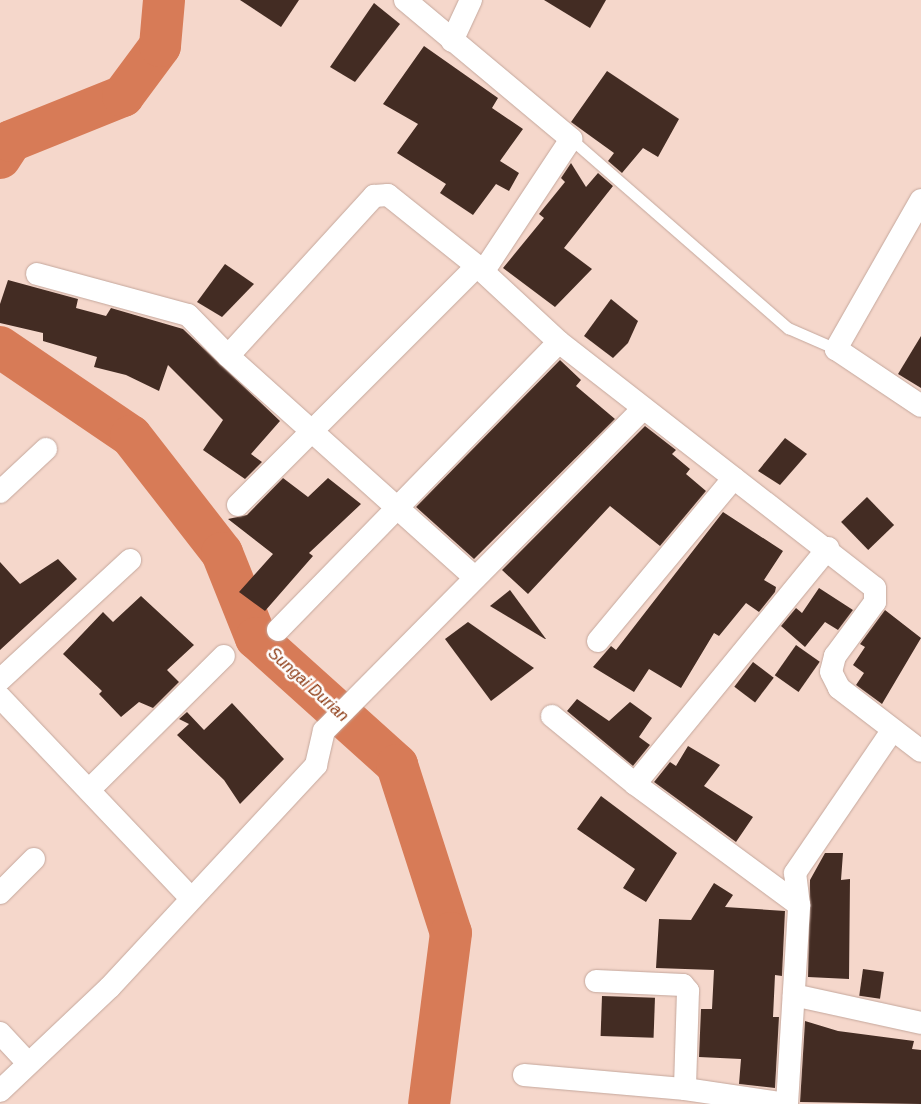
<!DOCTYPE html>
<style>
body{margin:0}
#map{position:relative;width:921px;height:1104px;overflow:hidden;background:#f5d7cb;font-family:Arial,sans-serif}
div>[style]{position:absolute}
.river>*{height:42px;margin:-21px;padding:0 21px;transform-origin:21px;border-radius:21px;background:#d77b57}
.building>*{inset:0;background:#432c23;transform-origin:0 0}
.roads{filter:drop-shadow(0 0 1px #c4a79c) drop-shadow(0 0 1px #c4a79c)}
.lane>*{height:11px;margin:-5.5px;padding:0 5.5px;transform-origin:5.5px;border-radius:5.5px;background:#fff}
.street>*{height:22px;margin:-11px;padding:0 11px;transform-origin:11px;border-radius:11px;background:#fff}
span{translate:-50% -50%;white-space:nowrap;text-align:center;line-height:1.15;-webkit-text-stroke:5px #fff;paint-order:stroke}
.water-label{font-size:16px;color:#8c3912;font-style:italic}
</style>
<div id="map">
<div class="river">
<div style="left:0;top:158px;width:20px;rotate:-57deg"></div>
<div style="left:11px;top:141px;width:121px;rotate:-21.9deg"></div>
<div style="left:123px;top:96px;width:62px;rotate:-53.5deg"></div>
<div style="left:160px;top:46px;width:46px;rotate:-85deg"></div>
<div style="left:0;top:347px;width:158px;rotate:34.2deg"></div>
<div style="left:131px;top:436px;width:148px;rotate:52.1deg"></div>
<div style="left:222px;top:553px;width:92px;rotate:68.2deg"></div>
<div style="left:256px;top:638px;width:190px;rotate:42deg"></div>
<div style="left:397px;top:765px;width:176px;rotate:72.2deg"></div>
<div style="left:451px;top:933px;width:172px;rotate:97.3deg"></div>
</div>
<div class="building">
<div style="clip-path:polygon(240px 0,299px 0,281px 27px)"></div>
<div style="clip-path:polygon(544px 0,606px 0,590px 28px)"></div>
<div style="clip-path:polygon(374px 3px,400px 24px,355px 82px,330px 67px)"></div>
<div style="clip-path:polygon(424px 46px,498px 98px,492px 108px,523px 129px,500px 161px,519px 173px,509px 191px,496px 184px,473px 215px,440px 193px,446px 184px,397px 153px,418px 124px,383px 104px)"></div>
<div style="clip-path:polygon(607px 71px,679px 119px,658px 157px,643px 148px,622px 173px,608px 161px,614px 153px,571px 122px)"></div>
<div style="clip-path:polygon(571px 163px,586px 187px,598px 173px,613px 186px,564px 248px,592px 269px,555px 307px,503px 268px,544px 218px,539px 214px,565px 182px,561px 178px)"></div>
<div style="clip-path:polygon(225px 264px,254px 284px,222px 317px,197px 302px)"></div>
<div style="clip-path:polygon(8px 280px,78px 299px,76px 308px,106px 316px,111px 308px,183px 329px,280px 421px,251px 454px,262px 462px,245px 479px,203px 450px,223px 420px,168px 365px,159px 391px,126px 375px,94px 367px,97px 357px,43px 341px,43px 333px,0 323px,0 304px)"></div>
<div style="clip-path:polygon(611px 299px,638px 321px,628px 343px,613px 358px,584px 336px)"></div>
<div style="clip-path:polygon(921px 336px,921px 388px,898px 374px)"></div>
<div style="clip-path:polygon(560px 360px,581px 380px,576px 386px,615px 419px,474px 559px,416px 507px)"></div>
<div style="clip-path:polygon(645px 426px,676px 450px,672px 454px,690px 469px,686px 474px,706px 491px,660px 546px,610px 506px,528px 594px,502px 570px)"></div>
<div style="clip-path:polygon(785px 438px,807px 454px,780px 485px,758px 471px)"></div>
<div style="clip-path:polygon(283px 478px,308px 497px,328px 478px,361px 504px,309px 553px,313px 556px,265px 611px,239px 592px,273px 554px,228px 519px,247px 515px)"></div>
<div style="left:867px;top:497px;width:39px;height:36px;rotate:46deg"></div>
<div style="clip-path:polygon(723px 512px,783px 551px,764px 580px,776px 587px,775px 592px,759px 612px,746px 603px,719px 636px,714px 633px,681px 688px,649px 669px,634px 692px,593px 667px,611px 646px,616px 650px)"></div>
<div style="clip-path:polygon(58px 559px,77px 579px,0 650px,0 562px,20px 584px)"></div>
<div style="clip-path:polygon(819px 588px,853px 610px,838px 630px,825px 622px,805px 647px,781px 626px,796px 608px,802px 613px)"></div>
<div style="clip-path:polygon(510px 590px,546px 639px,545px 639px,490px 606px)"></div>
<div style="clip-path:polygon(141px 596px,194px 645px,167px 670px,179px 682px,153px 708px,139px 702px,121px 717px,99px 694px,102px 691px,63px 654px,103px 612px,113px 622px)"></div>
<div style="clip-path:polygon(885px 610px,921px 638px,882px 704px,856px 685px,864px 673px,853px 665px,865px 647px,860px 644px)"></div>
<div style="clip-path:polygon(468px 622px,534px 668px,491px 701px,445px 639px)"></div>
<div style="left:796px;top:645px;width:29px;height:37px;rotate:35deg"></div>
<div style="left:753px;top:662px;width:26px;height:31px;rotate:37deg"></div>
<div style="clip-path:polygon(577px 699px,609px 721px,630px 702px,652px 718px,639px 737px,650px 745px,633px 766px,567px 711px)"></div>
<div style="clip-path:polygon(232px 703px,284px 759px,240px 804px,224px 780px,177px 735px,189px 724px,179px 719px,187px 712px,204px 730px)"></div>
<div style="clip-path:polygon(688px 746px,720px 765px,704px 786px,753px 817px,736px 842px,654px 782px,670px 762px,676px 766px)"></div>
<div style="clip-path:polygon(601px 796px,677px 853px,646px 902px,623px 888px,635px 869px,577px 829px)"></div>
<div style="clip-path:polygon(825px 853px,843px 853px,841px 880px,850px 879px,849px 979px,808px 977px,810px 880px)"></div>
<div style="clip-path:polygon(714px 883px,733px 895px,725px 907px,785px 911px,782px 976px,775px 975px,773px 1017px,779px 1017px,775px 1088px,739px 1084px,741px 1059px,699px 1057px,701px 1009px,712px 1009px,714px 970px,656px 968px,659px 919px,691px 920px)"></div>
<div style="left:863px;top:969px;width:21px;height:27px;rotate:8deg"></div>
<div style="left:602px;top:996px;width:53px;height:40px;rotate:2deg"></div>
<div style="clip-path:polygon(805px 1021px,838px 1031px,914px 1041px,912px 1049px,921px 1050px,921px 1104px,800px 1102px)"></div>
</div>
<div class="roads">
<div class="lane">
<div style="left:571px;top:139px;width:288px;rotate:41.1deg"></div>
<div style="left:788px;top:328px;width:52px;rotate:23.6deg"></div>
</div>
<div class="street">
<div style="left:405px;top:0;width:217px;rotate:39.9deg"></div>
<div style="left:571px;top:139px;width:159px;rotate:123.5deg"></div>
<div style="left:452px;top:41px;width:45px;rotate:-65.1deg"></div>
<div style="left:921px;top:200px;width:172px;rotate:119.7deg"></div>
<div style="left:836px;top:349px;width:102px;rotate:33.8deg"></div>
<div style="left:37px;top:274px;width:156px;rotate:15.2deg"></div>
<div style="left:188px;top:315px;width:57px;rotate:45.7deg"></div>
<div style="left:228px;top:356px;width:217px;rotate:-47.6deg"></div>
<div style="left:374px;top:196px;width:14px;rotate:-4deg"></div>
<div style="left:388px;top:195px;width:114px;rotate:38.6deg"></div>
<div style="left:477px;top:266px;width:112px;rotate:42.8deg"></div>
<div style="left:559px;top:342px;width:400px;rotate:37.9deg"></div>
<div style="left:875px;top:588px;width:14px;rotate:90deg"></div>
<div style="left:875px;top:602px;width:67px;rotate:126.5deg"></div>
<div style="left:835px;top:656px;width:16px;rotate:104deg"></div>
<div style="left:831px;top:672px;width:18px;rotate:63deg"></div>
<div style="left:839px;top:688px;width:103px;rotate:37.5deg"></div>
<div style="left:228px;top:356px;width:332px;rotate:41.9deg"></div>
<div style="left:0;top:492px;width:63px;rotate:-43.1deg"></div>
<div style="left:238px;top:505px;width:338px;rotate:-45deg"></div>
<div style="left:278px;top:630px;width:402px;rotate:-45.7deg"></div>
<div style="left:598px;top:641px;width:212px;rotate:-50.2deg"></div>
<div style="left:0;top:680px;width:177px;rotate:-42.7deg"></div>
<div style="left:0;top:697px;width:277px;rotate:46.5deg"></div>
<div style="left:552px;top:716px;width:107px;rotate:39.3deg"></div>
<div style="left:635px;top:784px;width:204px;rotate:36.4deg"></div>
<div style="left:635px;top:784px;width:305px;rotate:-50.7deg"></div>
<div style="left:89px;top:790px;width:190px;rotate:-44.8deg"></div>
<div style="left:0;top:893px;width:48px;rotate:-45deg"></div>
<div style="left:596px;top:981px;width:87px;rotate:2.6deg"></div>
<div style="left:683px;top:985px;width:8px;rotate:50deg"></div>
<div style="left:688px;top:991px;width:98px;rotate:91.8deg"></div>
<div style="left:685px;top:1089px;width:102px;rotate:8.4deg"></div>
<div style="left:794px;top:995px;width:130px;rotate:12.4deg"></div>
<div style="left:0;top:1033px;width:41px;rotate:47deg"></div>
<div style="left:524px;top:1075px;width:162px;rotate:5deg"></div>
<div style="left:0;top:1091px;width:151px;rotate:-43.4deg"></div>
<div style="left:110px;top:987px;width:303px;rotate:-47.1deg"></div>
<div style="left:316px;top:765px;width:35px;rotate:-77deg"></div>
<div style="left:324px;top:731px;width:452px;rotate:-45.3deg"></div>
<div style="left:787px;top:1104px;width:199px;rotate:-86.5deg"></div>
<div style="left:799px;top:905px;width:32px;rotate:-97deg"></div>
<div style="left:795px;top:873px;width:172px;rotate:-55.7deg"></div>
</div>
</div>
<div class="water-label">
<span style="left:308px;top:685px;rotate:42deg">Sungai Durian</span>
</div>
</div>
